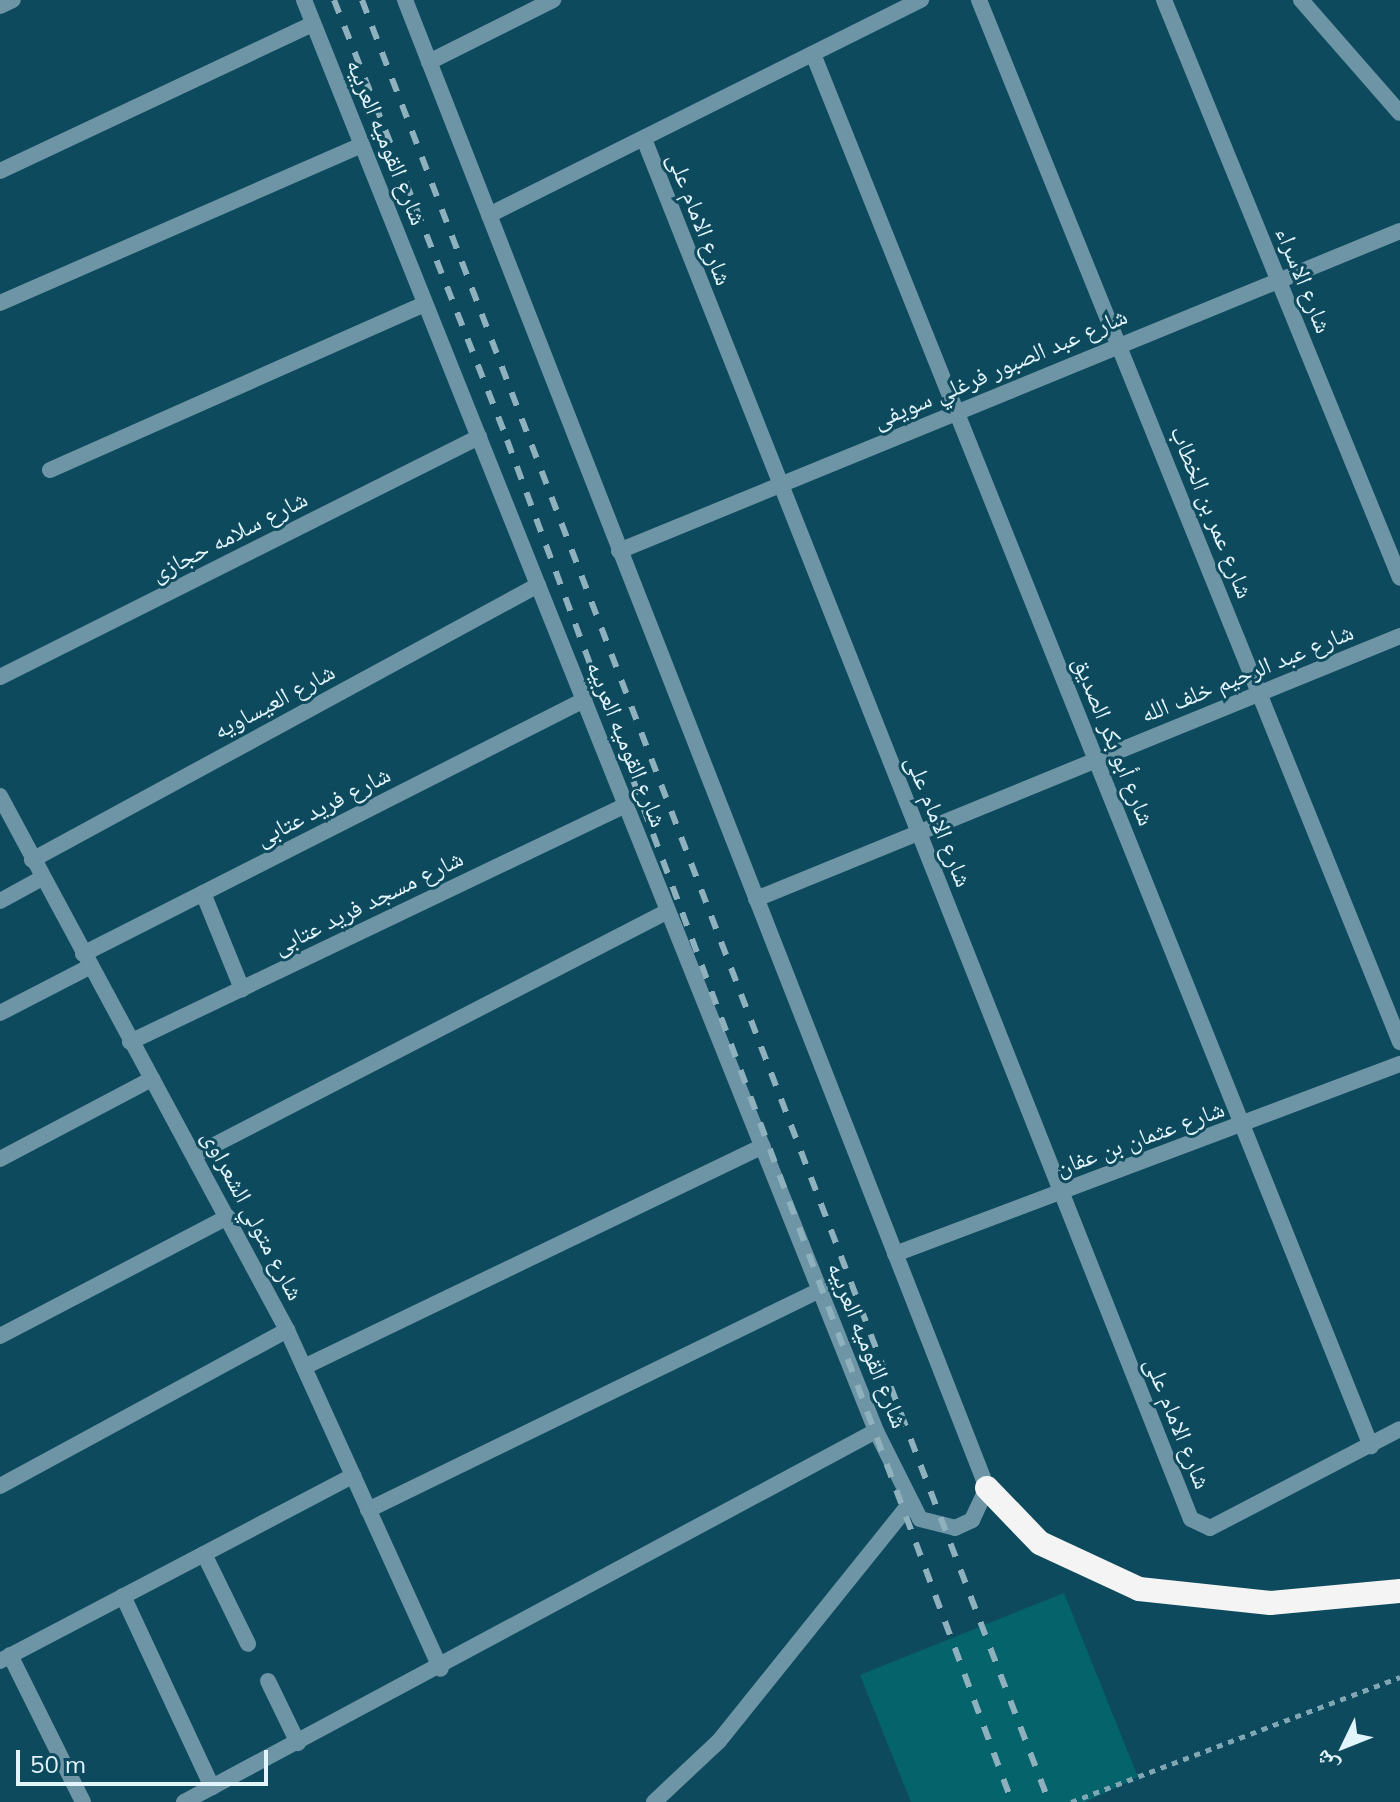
<!DOCTYPE html>
<meta charset="utf-8">
<style>
body{margin:0}
#map{position:relative;width:1400px;height:1802px;overflow:hidden;background:#0e4a5d;font-family:Mulish,"Noto Naskh Arabic",sans-serif}
div>[style]{position:absolute}
.building>*{inset:0;background:#04636b}
.path>*{height:5px;margin-top:-2.5px;transform-origin:0;background:repeating-linear-gradient(90deg,#82a7b4 0 6px,transparent 0 12px)}
.minor>*{height:16px;margin:-8px;padding:0 8px;transform-origin:8px;border-radius:8px;background:#6d95a5}
.tertiary>*{height:16px;margin:-8px;padding:0 8px;transform-origin:8px;border-radius:8px;background:#6d95a5}
.motorway>*{height:24px;margin:-12px;padding:0 12px;transform-origin:12px;border-radius:12px;background:#f4f4f4}
.rail>*{height:6px;margin-top:-3px;transform-origin:0;background:repeating-linear-gradient(90deg,#8fb1be 0 14px,transparent 0 28px)}
span{translate:-50% -50%;white-space:nowrap;text-align:center;line-height:1.15;-webkit-text-stroke:6px #0e4a5d;paint-order:stroke}
.street-label{font-size:24px;color:#e2f4fc}
.north{position:absolute;left:1304px;top:1706px;width:80px;height:80px;-webkit-text-stroke:6px #0e4a5d;paint-order:stroke;rotate:227deg;font-size:22px;font-weight:700;line-height:32px;text-align:center;color:#e2f4fc}
.north::after{content:'';display:block;margin:auto;width:28px;height:36px;background:#e2f4fc;clip-path:polygon(50% 0,100% 100%,50% 72%,0 100%)}
.scale{position:absolute;left:16px;top:1750px;width:252px;height:36px;box-sizing:border-box;border:4px solid #e2f4fc;border-top:0;padding-left:10px;font-size:24px;line-height:28px;white-space:nowrap;color:#e2f4fc;-webkit-text-stroke:6px #0e4a5d;paint-order:stroke}
</style>
<div id="map">
<div class="building">
<div style="clip-path:polygon(1064px 1593px,1138px 1777px,1086px 1802px,911px 1802px,860px 1675px)"></div>
</div>
<div class="path">
<div style="left:1071px;top:1802px;width:352px;rotate:-20.8deg"></div>
</div>
<div class="minor">
<div style="left:979px;top:0;width:1124px;rotate:68deg"></div>
<div style="left:1164px;top:0;width:624px;rotate:67.79deg"></div>
<div style="left:1301px;top:0;width:150px;rotate:48.8deg"></div>
<div style="left:0;top:6px;width:14px;rotate:-25deg"></div>
<div style="left:813px;top:54px;width:1500px;rotate:68.16deg"></div>
<div style="left:429px;top:62px;width:139px;rotate:-26.6deg"></div>
<div style="left:644px;top:139px;width:1484px;rotate:68.38deg"></div>
<div style="left:1191px;top:1519px;width:21px;rotate:25deg"></div>
<div style="left:1210px;top:1528px;width:214px;rotate:-27.5deg"></div>
<div style="left:0;top:171px;width:346px;rotate:-25.2deg"></div>
<div style="left:489px;top:215px;width:483px;rotate:-26.5deg"></div>
<div style="left:0;top:303px;width:395px;rotate:-23.6deg"></div>
<div style="left:50px;top:470px;width:410px;rotate:-23.9deg"></div>
<div style="left:619px;top:551px;width:844px;rotate:-22.28deg"></div>
<div style="left:0;top:677px;width:536px;rotate:-26.61deg"></div>
<div style="left:0;top:796px;width:606px;rotate:61.74deg"></div>
<div style="left:287px;top:1330px;width:372px;rotate:65.6deg"></div>
<div style="left:32px;top:860px;width:576px;rotate:-28.52deg"></div>
<div style="left:203px;top:893px;width:104px;rotate:67.9deg"></div>
<div style="left:756px;top:899px;width:696px;rotate:-22.21deg"></div>
<div style="left:0;top:901px;width:48px;rotate:-28.7deg"></div>
<div style="left:83px;top:954px;width:562px;rotate:-26.88deg"></div>
<div style="left:0;top:1013px;width:100px;rotate:-27.3deg"></div>
<div style="left:130px;top:1042px;width:550px;rotate:-25.54deg"></div>
<div style="left:195px;top:1155px;width:532px;rotate:-27.29deg"></div>
<div style="left:0;top:1159px;width:172px;rotate:-27.8deg"></div>
<div style="left:0;top:1336px;width:257px;rotate:-27.6deg"></div>
<div style="left:304px;top:1367px;width:509px;rotate:-25.71deg"></div>
<div style="left:0;top:1486px;width:327px;rotate:-28.5deg"></div>
<div style="left:368px;top:1510px;width:503px;rotate:-25.95deg"></div>
<div style="left:204px;top:1554px;width:100px;rotate:63.9deg"></div>
<div style="left:123px;top:1596px;width:211px;rotate:65deg"></div>
<div style="left:10px;top:1655px;width:164px;rotate:63.6deg"></div>
<div style="left:0;top:1661px;width:399px;rotate:-27.7deg"></div>
<div style="left:268px;top:1681px;width:69px;rotate:64.2deg"></div>
<div style="left:184px;top:1802px;width:785px;rotate:-28.2deg"></div>
<div style="left:654px;top:1802px;width:89px;rotate:-43.2deg"></div>
<div style="left:719px;top:1741px;width:303px;rotate:-51.2deg"></div>
</div>
<div class="tertiary">
<div style="left:304px;top:0;width:1541px;rotate:68.21deg"></div>
<div style="left:876px;top:1431px;width:98px;rotate:63.4deg"></div>
<div style="left:920px;top:1519px;width:36px;rotate:14deg"></div>
<div style="left:955px;top:1528px;width:19px;rotate:-25deg"></div>
<div style="left:972px;top:1520px;width:35px;rotate:-65deg"></div>
<div style="left:987px;top:1488px;width:1598px;rotate:-111.36deg"></div>
<div style="left:895px;top:1254px;width:540px;rotate:-20.62deg"></div>
</div>
<div class="motorway">
<div style="left:987px;top:1488px;width:76px;rotate:46.1deg"></div>
<div style="left:1040px;top:1543px;width:109px;rotate:24.9deg"></div>
<div style="left:1139px;top:1589px;width:132px;rotate:6.1deg"></div>
<div style="left:1270px;top:1603px;width:131px;rotate:-5.3deg"></div>
</div>
<div class="rail">
<div style="left:334px;top:0;width:473px;rotate:68.5deg"></div>
<div style="left:507px;top:440px;width:1453px;rotate:69.66deg"></div>
<div style="left:362px;top:0;width:1929px;rotate:69.13deg"></div>
</div>
<div class="street-label">
<span style="left:387px;top:142px;rotate:68deg">شارع القوميه العربيه</span>
<span style="left:700px;top:219px;rotate:69deg">شارع الامام على</span>
<span style="left:1304px;top:280px;rotate:68deg">شارع الاسراء</span>
<span style="left:1000px;top:368px;rotate:-23deg">شارع عبد الصبور فرغلي سويفى</span>
<span style="left:1212px;top:512px;rotate:68deg">شارع عمر بن الخطاب</span>
<span style="left:229px;top:536px;rotate:-27deg">شارع سلامه حجازى</span>
<span style="left:1247px;top:673px;rotate:-22deg">شارع عبد الرحيم خلف الله</span>
<span style="left:274px;top:701px;rotate:-28deg">شارع العيساويه</span>
<span style="left:1114px;top:741px;rotate:68deg">شارع أبو بكر الصديق</span>
<span style="left:627px;top:744px;rotate:68deg">شارع القوميه العربيه</span>
<span style="left:323px;top:806px;rotate:-27deg">شارع فريد عتابى</span>
<span style="left:939px;top:821px;rotate:68deg">شارع الامام على</span>
<span style="left:368px;top:902px;rotate:-26deg">شارع مسجد فريد عتابى</span>
<span style="left:1140px;top:1138px;rotate:-20deg">شارع عثمان بن عفان</span>
<span style="left:253px;top:1215px;rotate:62deg">شارع متولي الشعراوى</span>
<span style="left:868px;top:1345px;rotate:68deg">شارع القوميه العربيه</span>
<span style="left:1178px;top:1423px;rotate:68deg">شارع الامام على</span>
</div>
<div class="north">ش</div>
<div class="scale">50 m</div>
</div>
